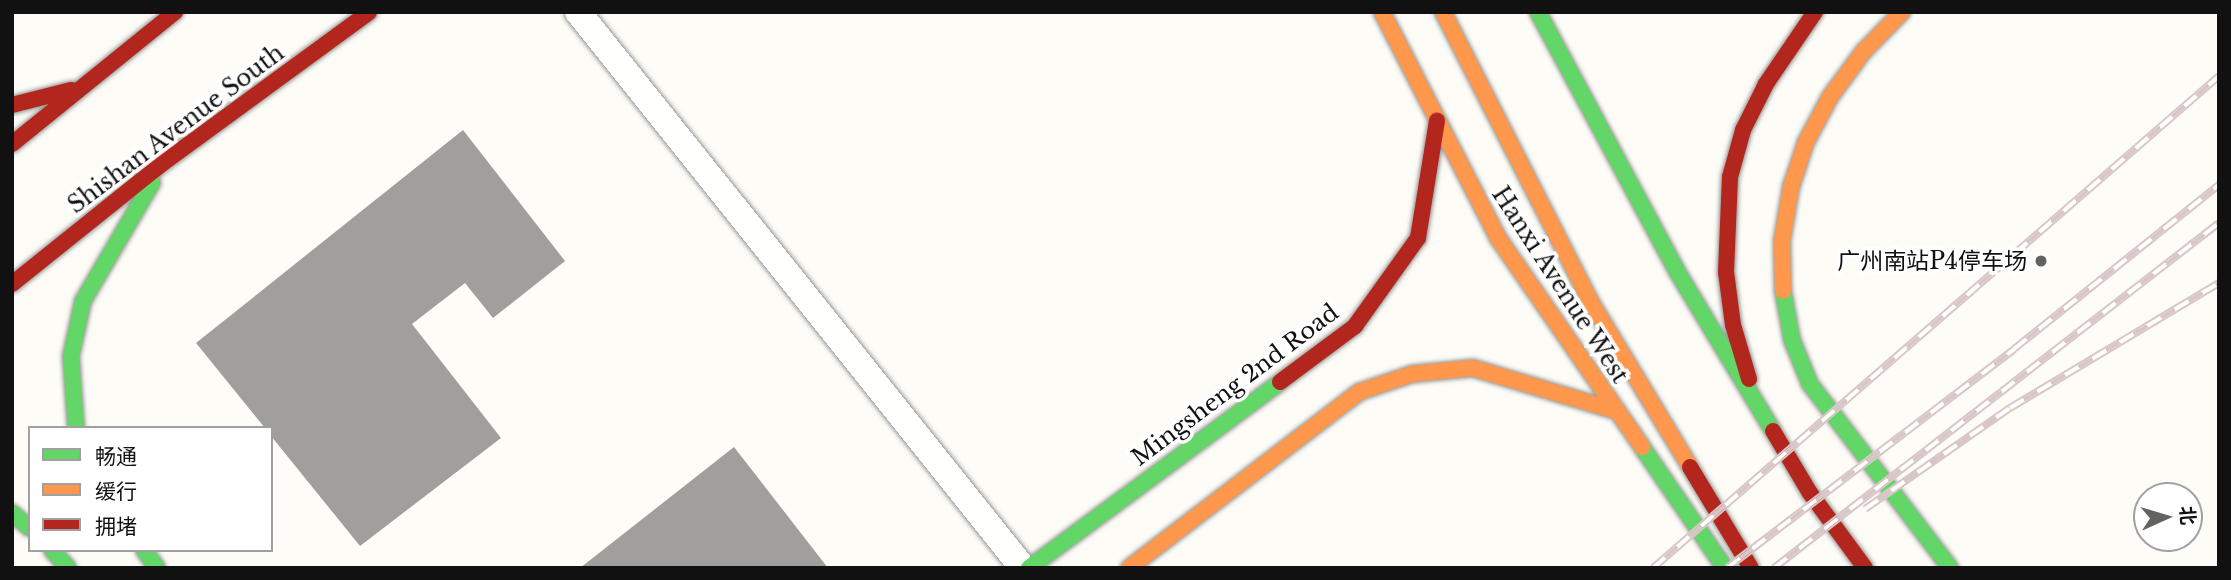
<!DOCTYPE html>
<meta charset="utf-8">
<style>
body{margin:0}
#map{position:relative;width:2231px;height:580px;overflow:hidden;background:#fdfcf7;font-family:"Libre Baskerville","Noto Sans SC",serif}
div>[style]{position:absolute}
.building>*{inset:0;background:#a19f9c}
.roads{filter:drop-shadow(0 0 2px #979795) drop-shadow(0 0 2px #979795)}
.street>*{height:26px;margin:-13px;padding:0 13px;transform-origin:13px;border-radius:13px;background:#fffffe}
.fast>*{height:16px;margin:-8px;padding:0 8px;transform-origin:8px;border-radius:8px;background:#63d668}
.slow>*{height:16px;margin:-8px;padding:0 8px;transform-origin:8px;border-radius:8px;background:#ff974d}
.jam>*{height:16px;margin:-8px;padding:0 8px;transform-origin:8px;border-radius:8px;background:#b3261e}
.rail>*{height:8px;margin-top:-4px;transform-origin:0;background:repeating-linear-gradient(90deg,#fff 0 16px,#d9c6c7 0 32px);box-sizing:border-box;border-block:2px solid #d9c6c7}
.dots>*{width:19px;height:19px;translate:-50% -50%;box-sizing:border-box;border:4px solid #fff;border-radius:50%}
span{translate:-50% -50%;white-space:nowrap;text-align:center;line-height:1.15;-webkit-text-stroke:7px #fff;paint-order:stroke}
.street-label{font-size:23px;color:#111}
.poi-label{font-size:23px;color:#111}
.right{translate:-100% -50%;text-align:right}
.frame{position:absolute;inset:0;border:14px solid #111;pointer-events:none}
.legend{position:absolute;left:28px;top:426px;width:245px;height:126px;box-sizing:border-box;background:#fff;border:2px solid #a0a0a0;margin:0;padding:9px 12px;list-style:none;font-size:21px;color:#111}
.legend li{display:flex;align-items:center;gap:14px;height:35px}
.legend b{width:35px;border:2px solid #a0a0a0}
.north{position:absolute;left:2133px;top:482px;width:70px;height:70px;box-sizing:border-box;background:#fff;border:2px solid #a0a0a0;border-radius:50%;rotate:86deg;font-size:19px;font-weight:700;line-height:28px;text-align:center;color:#111}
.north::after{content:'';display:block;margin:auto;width:24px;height:32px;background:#646362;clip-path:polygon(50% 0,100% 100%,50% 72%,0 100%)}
</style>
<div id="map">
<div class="building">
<div style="clip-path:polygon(463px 130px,565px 261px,493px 318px,465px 283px,412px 324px,501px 438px,360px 546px,271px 436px,271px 428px,265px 428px,196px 343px)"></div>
<div style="clip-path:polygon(734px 447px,828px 568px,580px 568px)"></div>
</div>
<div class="roads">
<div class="street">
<div style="left:578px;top:12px;width:712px;rotate:51.33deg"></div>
</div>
<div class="fast">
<div style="left:1538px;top:12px;width:296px;rotate:61.8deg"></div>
<div style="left:1678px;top:273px;width:184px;rotate:59deg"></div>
<div style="left:1783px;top:291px;width:50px;rotate:79.6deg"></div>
<div style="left:1792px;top:340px;width:48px;rotate:67.8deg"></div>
<div style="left:1810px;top:384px;width:231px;rotate:52.7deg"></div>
<div style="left:76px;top:428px;width:72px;rotate:-94deg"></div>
<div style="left:71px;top:356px;width:56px;rotate:-77.7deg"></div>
<div style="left:83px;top:301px;width:137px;rotate:-59.7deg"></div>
<div style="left:1642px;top:447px;width:147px;rotate:55.6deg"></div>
<div style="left:12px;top:513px;width:23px;rotate:40deg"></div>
<div style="left:52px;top:550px;width:24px;rotate:48deg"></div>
<div style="left:144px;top:550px;width:22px;rotate:54deg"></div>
<div style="left:1029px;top:568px;width:312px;rotate:-36.5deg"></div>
</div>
<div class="slow">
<div style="left:1382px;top:12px;width:254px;rotate:62.8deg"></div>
<div style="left:1498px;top:238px;width:254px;rotate:55.4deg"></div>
<div style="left:1443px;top:12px;width:324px;rotate:63deg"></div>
<div style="left:1590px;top:301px;width:194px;rotate:58.9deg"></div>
<div style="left:1783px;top:291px;width:50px;rotate:-91.1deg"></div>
<div style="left:1782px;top:241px;width:55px;rotate:-80.5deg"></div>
<div style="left:1791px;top:187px;width:47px;rotate:-71.6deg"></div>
<div style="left:1806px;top:142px;width:51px;rotate:-61.9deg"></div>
<div style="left:1830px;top:97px;width:56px;rotate:-53.7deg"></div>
<div style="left:1863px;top:52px;width:56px;rotate:-45.7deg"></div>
<div style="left:1129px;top:568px;width:290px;rotate:-37.4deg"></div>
<div style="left:1359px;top:392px;width:56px;rotate:-18.8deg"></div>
<div style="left:1412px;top:374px;width:61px;rotate:-5.6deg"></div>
<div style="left:1473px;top:368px;width:146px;rotate:16.7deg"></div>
</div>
<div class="jam">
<div style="left:12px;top:105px;width:61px;rotate:-14.3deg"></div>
<div style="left:12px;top:144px;width:210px;rotate:-39deg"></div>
<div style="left:12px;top:284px;width:193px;rotate:-38.7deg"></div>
<div style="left:163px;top:163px;width:255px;rotate:-36.2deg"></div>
<div style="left:1749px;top:379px;width:56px;rotate:-106.5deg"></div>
<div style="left:1733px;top:325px;width:53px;rotate:-97.5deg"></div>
<div style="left:1726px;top:272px;width:95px;rotate:-87.6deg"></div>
<div style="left:1730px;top:177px;width:49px;rotate:-74.5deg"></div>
<div style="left:1743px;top:130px;width:51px;rotate:-63.4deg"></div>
<div style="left:1766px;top:84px;width:87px;rotate:-55.8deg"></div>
<div style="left:1280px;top:382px;width:94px;rotate:-36.7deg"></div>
<div style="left:1355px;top:326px;width:108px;rotate:-54.4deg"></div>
<div style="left:1418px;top:238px;width:119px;rotate:-80.8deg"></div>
<div style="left:1773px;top:431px;width:72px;rotate:59.2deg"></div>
<div style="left:1810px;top:493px;width:93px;rotate:53.7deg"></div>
<div style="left:1690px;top:467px;width:118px;rotate:58.9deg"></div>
</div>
</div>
<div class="rail">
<div style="left:1865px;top:509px;width:177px;rotate:-34.9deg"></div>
<div style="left:2010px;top:408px;width:244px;rotate:-30.9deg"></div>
<div style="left:1653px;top:568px;width:750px;rotate:-41deg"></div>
<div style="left:1727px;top:568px;width:361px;rotate:-37.3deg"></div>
<div style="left:2014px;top:349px;width:263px;rotate:-38.7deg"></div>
<div style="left:1774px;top:568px;width:563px;rotate:-37.79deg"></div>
</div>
<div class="dots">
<div style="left:2041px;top:261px;background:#646362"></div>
</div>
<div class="street-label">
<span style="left:176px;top:129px;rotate:-37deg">Shishan Avenue South</span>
<span style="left:1560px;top:285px;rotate:57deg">Hanxi Avenue West</span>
<span style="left:1235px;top:385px;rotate:-37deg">Mingsheng 2nd Road</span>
</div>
<div class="poi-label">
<span class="right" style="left:2027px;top:261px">广州南站P4停车场</span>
</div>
<div class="frame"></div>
<ul class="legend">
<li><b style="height:9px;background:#63d668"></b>畅通</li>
<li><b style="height:9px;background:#ff974d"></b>缓行</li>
<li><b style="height:9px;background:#b3261e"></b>拥堵</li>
</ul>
<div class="north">北</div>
</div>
